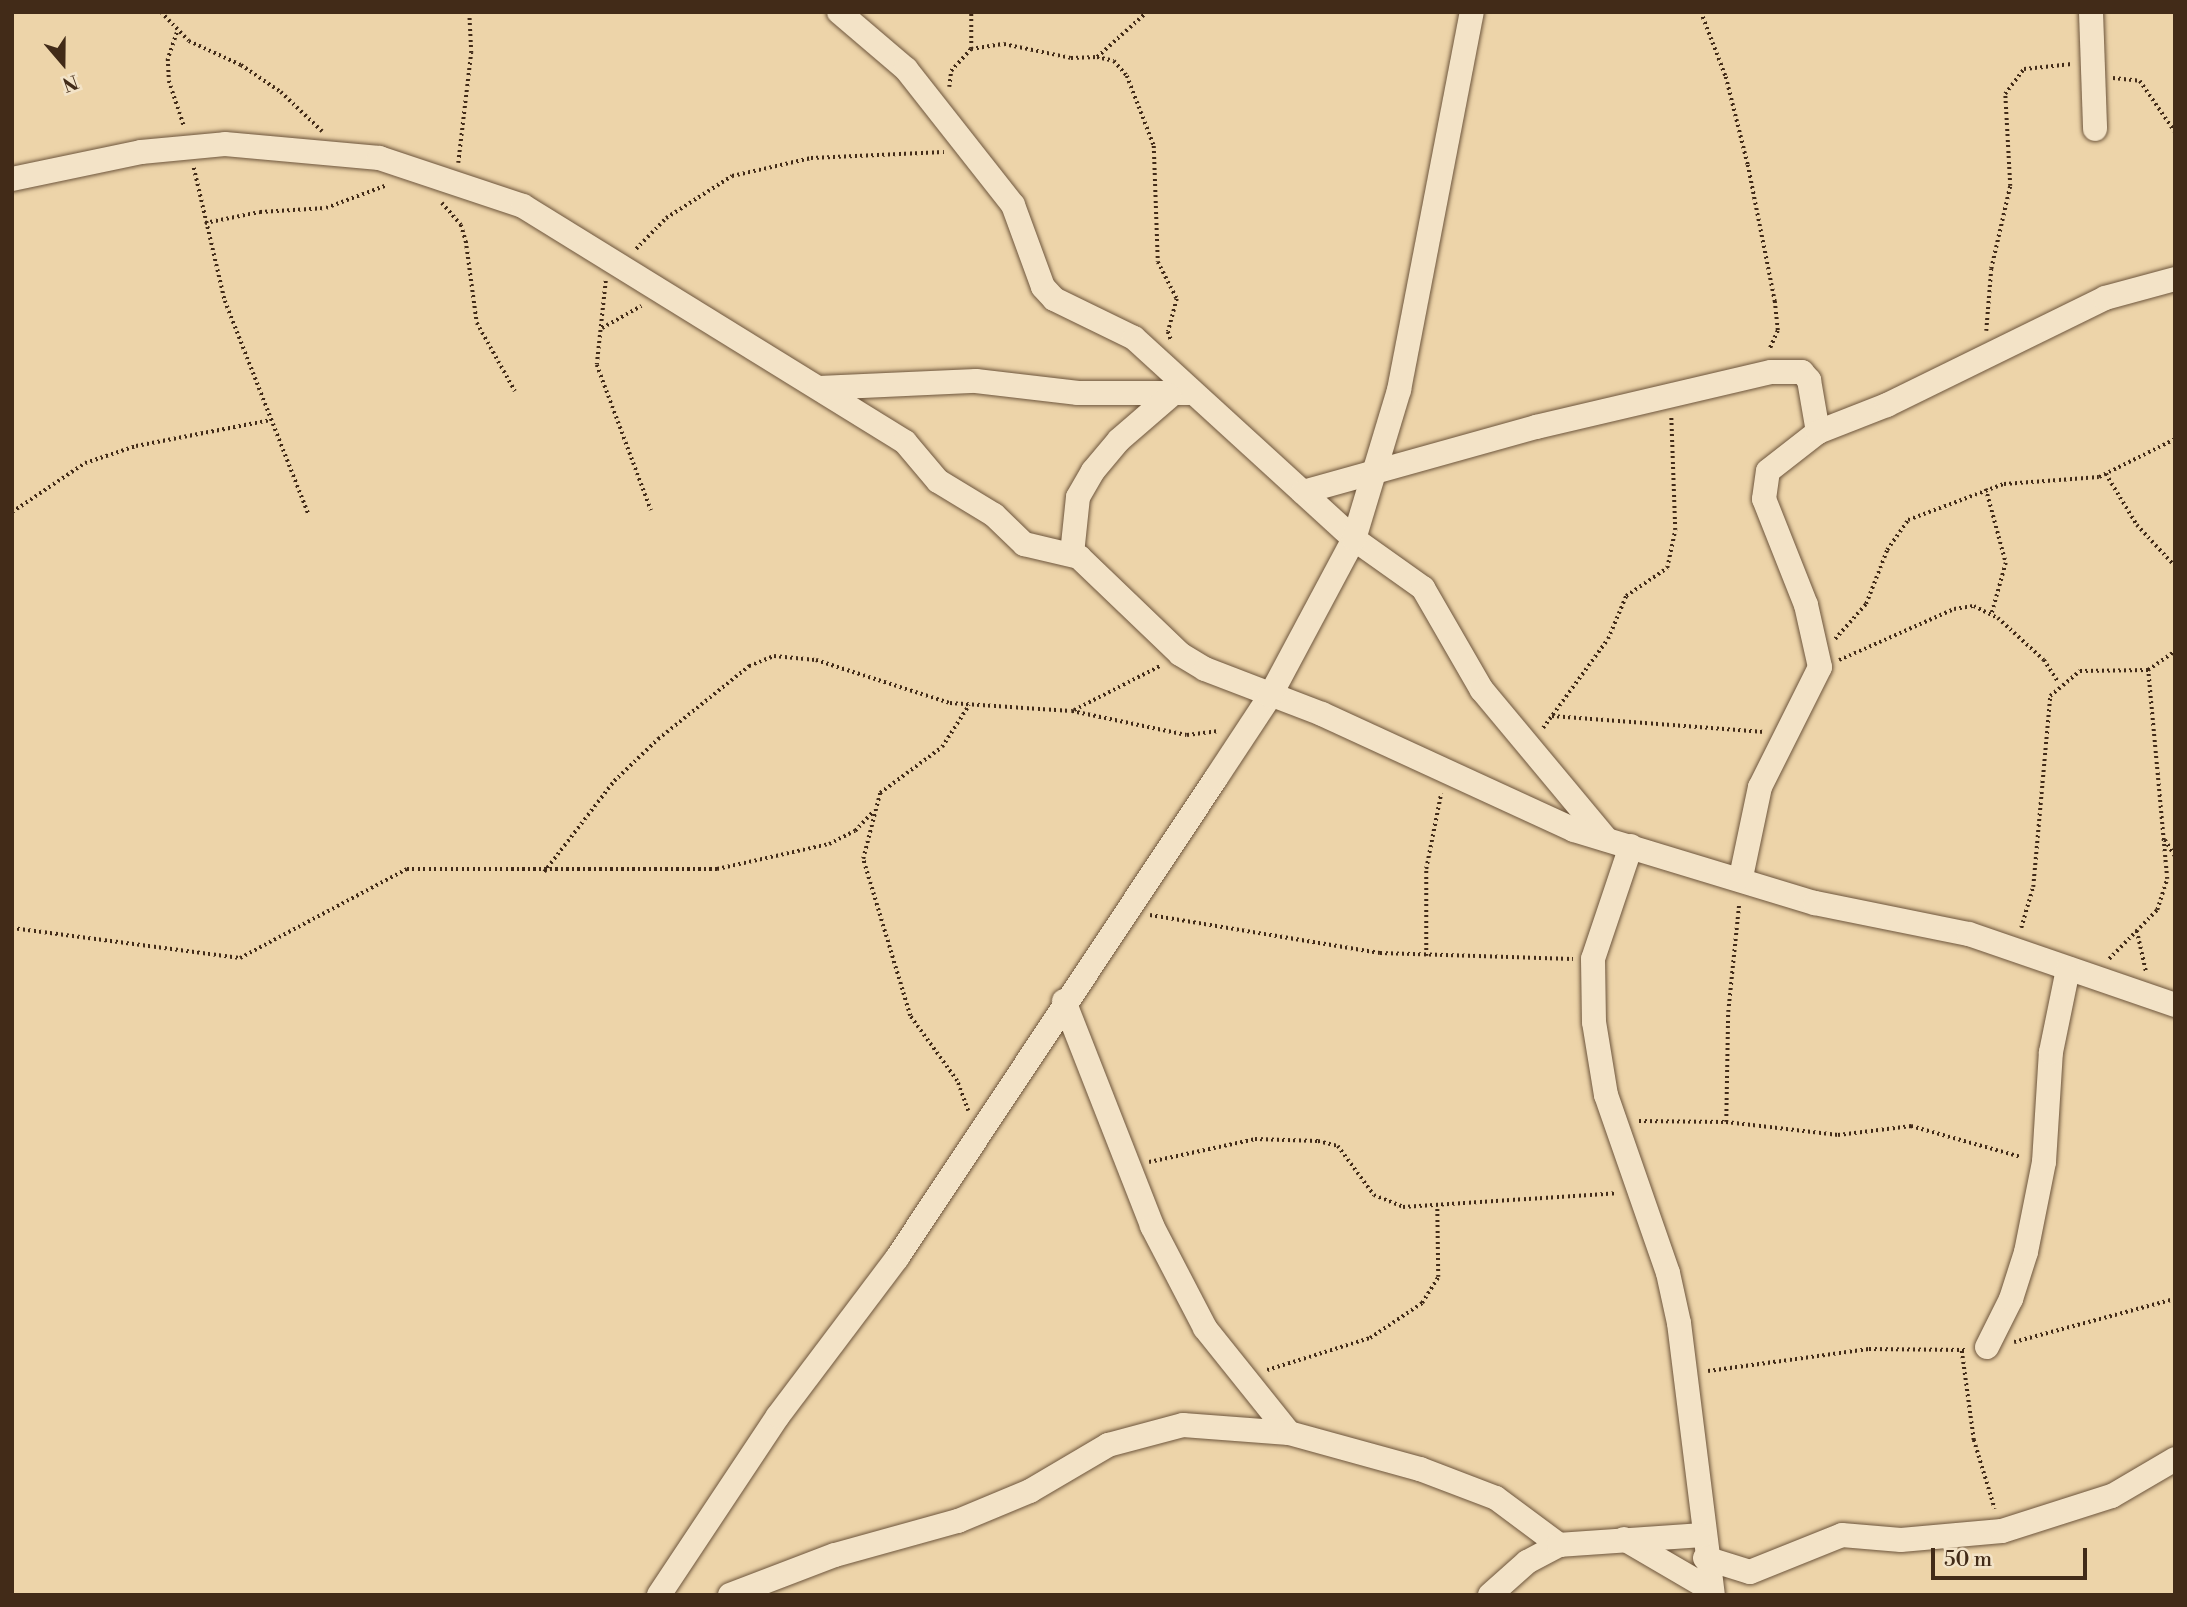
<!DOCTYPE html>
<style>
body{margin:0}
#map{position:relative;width:2187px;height:1607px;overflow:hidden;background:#edd4a9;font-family:"Libre Bodoni",serif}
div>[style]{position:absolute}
.path>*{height:3.5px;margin-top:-1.75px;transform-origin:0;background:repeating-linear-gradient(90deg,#422b18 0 2px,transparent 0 5.5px)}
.roads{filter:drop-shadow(0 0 2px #6d553c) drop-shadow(0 0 2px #6d553c)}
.street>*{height:24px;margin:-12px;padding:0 12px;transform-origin:12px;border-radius:12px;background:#f3e3c7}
span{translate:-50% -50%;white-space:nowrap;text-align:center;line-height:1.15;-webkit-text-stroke:5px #f3e3c7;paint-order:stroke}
.frame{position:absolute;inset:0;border:14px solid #422b18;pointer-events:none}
.north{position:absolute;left:28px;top:28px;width:70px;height:70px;-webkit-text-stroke:5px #f3e3c7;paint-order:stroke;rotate:160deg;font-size:19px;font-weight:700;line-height:28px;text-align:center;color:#422b18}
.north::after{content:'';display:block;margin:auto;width:24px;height:32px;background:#422b18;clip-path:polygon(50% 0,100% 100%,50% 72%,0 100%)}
.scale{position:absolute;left:1931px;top:1548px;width:156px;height:32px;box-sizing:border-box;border:4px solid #422b18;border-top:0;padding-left:9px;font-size:21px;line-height:24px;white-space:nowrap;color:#422b18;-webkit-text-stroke:5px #f3e3c7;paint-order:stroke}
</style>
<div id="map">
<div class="path">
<div style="left:161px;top:12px;width:40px;rotate:46deg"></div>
<div style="left:189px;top:41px;width:57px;rotate:24.8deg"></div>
<div style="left:241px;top:65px;width:48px;rotate:34deg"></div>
<div style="left:281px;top:92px;width:57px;rotate:43.6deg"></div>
<div style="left:1701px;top:12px;width:70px;rotate:69deg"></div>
<div style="left:1726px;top:77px;width:91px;rotate:76deg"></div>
<div style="left:1748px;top:165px;width:139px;rotate:78.8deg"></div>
<div style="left:1775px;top:301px;width:30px;rotate:84deg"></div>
<div style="left:1778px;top:331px;width:20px;rotate:114deg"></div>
<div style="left:177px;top:33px;width:28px;rotate:109deg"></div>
<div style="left:168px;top:59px;width:22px;rotate:87deg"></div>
<div style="left:169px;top:81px;width:47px;rotate:71.6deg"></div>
<div style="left:971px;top:49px;width:33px;rotate:-9deg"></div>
<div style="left:1004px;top:44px;width:68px;rotate:11.8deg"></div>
<div style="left:1071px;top:58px;width:26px;rotate:-2deg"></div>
<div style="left:1097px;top:57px;width:17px;rotate:13deg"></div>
<div style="left:1114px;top:61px;width:20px;rotate:49deg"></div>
<div style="left:1127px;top:76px;width:75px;rotate:68.9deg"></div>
<div style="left:1154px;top:146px;width:116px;rotate:88deg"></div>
<div style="left:1158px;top:262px;width:42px;rotate:62.8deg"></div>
<div style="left:1177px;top:299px;width:34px;rotate:105deg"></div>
<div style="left:1168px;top:332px;width:9px;rotate:69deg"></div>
<div style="left:1097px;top:57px;width:67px;rotate:-42deg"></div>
<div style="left:2113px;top:78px;width:27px;rotate:6deg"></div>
<div style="left:2140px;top:81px;width:62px;rotate:55.5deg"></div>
<div style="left:949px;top:87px;width:16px;rotate:-83deg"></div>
<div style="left:951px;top:71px;width:30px;rotate:-48deg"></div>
<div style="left:971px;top:49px;width:37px;rotate:-90deg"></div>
<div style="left:458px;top:163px;width:111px;rotate:-83.3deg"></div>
<div style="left:471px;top:53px;width:41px;rotate:-92.8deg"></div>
<div style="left:194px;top:168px;width:137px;rotate:76.9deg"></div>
<div style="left:225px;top:301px;width:230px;rotate:68.6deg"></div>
<div style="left:442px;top:203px;width:29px;rotate:49deg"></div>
<div style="left:461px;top:225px;width:17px;rotate:73deg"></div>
<div style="left:466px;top:241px;width:83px;rotate:82.4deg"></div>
<div style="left:477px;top:323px;width:78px;rotate:60.8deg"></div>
<div style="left:205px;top:223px;width:56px;rotate:-11.3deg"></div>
<div style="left:260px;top:212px;width:66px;rotate:-3.5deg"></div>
<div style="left:326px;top:208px;width:65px;rotate:-20.7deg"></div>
<div style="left:636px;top:249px;width:43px;rotate:-45.9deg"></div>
<div style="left:666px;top:218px;width:78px;rotate:-32.5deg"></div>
<div style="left:732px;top:176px;width:81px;rotate:-12.8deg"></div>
<div style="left:811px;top:158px;width:133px;rotate:-2.6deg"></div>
<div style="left:606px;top:281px;width:84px;rotate:96.1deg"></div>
<div style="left:597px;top:365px;width:155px;rotate:69.6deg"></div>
<div style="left:602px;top:328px;width:45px;rotate:-29.4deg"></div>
<div style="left:1986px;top:331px;width:62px;rotate:-85.4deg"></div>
<div style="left:1991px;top:269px;width:85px;rotate:-77.1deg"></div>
<div style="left:2010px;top:186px;width:92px;rotate:-93.1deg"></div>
<div style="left:2005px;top:94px;width:31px;rotate:-53deg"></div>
<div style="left:2024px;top:69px;width:48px;rotate:-5.9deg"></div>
<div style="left:2106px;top:474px;width:60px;rotate:58.7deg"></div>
<div style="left:2137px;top:525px;width:56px;rotate:47.2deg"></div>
<div style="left:1986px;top:489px;width:77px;rotate:74.9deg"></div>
<div style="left:2006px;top:563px;width:52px;rotate:105.6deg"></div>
<div style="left:12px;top:512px;width:88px;rotate:-33.9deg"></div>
<div style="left:85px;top:463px;width:54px;rotate:-18.4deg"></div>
<div style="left:136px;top:446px;width:137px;rotate:-10.9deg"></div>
<div style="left:1835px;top:639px;width:47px;rotate:-48.5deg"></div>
<div style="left:1866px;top:604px;width:58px;rotate:-68.7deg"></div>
<div style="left:1887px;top:550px;width:37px;rotate:-55deg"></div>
<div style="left:1908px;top:520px;width:103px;rotate:-20.6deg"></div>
<div style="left:2004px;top:484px;width:95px;rotate:-4.2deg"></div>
<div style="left:2099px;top:477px;width:85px;rotate:-26.6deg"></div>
<div style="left:1839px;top:660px;width:126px;rotate:-23.9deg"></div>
<div style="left:1954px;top:609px;width:20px;rotate:-9deg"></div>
<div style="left:1974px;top:606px;width:27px;rotate:27deg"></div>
<div style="left:1998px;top:618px;width:62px;rotate:42.4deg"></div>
<div style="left:2044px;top:660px;width:27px;rotate:57deg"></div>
<div style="left:1074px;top:710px;width:97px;rotate:-27.1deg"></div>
<div style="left:1552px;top:716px;width:213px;rotate:4.3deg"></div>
<div style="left:1543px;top:728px;width:110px;rotate:-53.9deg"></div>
<div style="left:1608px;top:639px;width:47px;rotate:-67.3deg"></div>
<div style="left:1626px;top:596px;width:50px;rotate:-34.3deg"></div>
<div style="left:1667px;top:568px;width:39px;rotate:-78deg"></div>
<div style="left:1675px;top:530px;width:113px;rotate:-92deg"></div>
<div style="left:2165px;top:840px;width:19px;rotate:58deg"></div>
<div style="left:544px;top:872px;width:115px;rotate:-52.4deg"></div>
<div style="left:614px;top:781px;width:61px;rotate:-43.7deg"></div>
<div style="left:658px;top:739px;width:117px;rotate:-38.7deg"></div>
<div style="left:749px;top:666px;width:27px;rotate:-22deg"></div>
<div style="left:774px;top:656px;width:42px;rotate:5.4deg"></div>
<div style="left:816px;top:660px;width:141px;rotate:17.8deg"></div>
<div style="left:950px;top:703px;width:122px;rotate:3.8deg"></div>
<div style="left:1072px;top:711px;width:117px;rotate:11.8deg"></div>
<div style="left:1187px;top:735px;width:32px;rotate:-7deg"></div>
<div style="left:1150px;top:915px;width:233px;rotate:9.4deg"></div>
<div style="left:1380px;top:953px;width:193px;rotate:1.8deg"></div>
<div style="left:12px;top:928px;width:230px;rotate:7.5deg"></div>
<div style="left:240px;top:958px;width:189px;rotate:-28.1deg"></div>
<div style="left:407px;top:869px;width:310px"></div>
<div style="left:717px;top:869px;width:115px;rotate:-12.6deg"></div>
<div style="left:829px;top:844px;width:29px;rotate:-27deg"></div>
<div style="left:855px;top:831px;width:25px;rotate:-47deg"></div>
<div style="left:2021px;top:928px;width:43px;rotate:-73.7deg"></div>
<div style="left:2033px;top:887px;width:192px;rotate:-84.9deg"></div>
<div style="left:2050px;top:696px;width:39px;rotate:-40deg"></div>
<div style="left:2080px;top:671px;width:68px;rotate:-0.8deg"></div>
<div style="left:2148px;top:670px;width:33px;rotate:-35deg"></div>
<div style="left:2137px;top:931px;width:41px;rotate:77.3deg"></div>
<div style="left:1426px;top:956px;width:87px;rotate:-90deg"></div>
<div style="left:1426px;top:869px;width:77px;rotate:-78.8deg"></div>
<div style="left:2109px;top:959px;width:69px;rotate:-45.6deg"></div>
<div style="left:2157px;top:910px;width:33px;rotate:-72deg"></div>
<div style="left:2167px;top:879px;width:210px;rotate:-95.2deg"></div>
<div style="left:968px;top:1111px;width:32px;rotate:-110deg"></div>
<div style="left:957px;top:1081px;width:80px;rotate:-125.9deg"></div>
<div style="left:910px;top:1016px;width:164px;rotate:-106.7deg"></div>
<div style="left:863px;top:859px;width:68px;rotate:-75.6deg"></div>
<div style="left:880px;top:793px;width:77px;rotate:-36.6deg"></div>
<div style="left:942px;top:747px;width:50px;rotate:-57.3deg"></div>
<div style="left:1639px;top:1121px;width:87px;rotate:0.7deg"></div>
<div style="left:1726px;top:1122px;width:113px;rotate:6.6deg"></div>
<div style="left:1838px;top:1135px;width:74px;rotate:-7deg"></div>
<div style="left:1911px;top:1126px;width:114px;rotate:15.7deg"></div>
<div style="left:1726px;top:1122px;width:110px;rotate:-89deg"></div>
<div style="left:1728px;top:1012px;width:109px;rotate:-84.2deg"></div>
<div style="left:1149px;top:1162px;width:108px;rotate:-12.2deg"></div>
<div style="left:1255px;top:1139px;width:63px;rotate:1.8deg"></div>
<div style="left:1318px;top:1141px;width:21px;rotate:14deg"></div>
<div style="left:1338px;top:1146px;width:61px;rotate:53.7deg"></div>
<div style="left:1374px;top:1195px;width:31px;rotate:22deg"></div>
<div style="left:1403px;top:1207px;width:214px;rotate:-3.7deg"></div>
<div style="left:2014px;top:1342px;width:167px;rotate:-15deg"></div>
<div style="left:1962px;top:1351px;width:90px;rotate:82.3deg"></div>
<div style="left:1974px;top:1440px;width:72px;rotate:73.1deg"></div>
<div style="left:1267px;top:1370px;width:108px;rotate:-17.3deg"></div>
<div style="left:1370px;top:1338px;width:63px;rotate:-33.9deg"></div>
<div style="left:1422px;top:1303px;width:31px;rotate:-58deg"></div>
<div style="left:1438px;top:1277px;width:70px;rotate:-90.8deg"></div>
<div style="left:1708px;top:1371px;width:162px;rotate:-7.8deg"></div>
<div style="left:1869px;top:1349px;width:96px;rotate:0.6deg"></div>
</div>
<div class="roads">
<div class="street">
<div style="left:839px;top:12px;width:88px;rotate:40.4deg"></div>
<div style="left:906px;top:69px;width:173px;rotate:51.8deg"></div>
<div style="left:1013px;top:205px;width:87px;rotate:69.9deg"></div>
<div style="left:1043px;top:287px;width:16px;rotate:47deg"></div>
<div style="left:1054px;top:299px;width:89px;rotate:26deg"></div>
<div style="left:1134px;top:338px;width:298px;rotate:42.4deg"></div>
<div style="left:1354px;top:539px;width:85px;rotate:35.4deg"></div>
<div style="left:1423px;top:588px;width:118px;rotate:60deg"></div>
<div style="left:1482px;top:690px;width:194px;rotate:50.2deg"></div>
<div style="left:2091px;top:12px;width:117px;rotate:88deg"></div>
<div style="left:12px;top:179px;width:132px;rotate:-11.8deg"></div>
<div style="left:141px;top:152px;width:84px;rotate:-5.4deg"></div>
<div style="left:225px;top:144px;width:155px;rotate:5.2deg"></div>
<div style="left:379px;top:158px;width:152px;rotate:18.4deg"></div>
<div style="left:523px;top:206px;width:449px;rotate:31.7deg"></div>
<div style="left:905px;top:442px;width:51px;rotate:49.8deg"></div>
<div style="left:938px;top:481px;width:66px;rotate:31.3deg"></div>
<div style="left:994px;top:515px;width:42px;rotate:44deg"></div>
<div style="left:1024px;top:544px;width:57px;rotate:13.3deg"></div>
<div style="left:1079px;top:557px;width:140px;rotate:43.8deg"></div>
<div style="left:1180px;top:654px;width:29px;rotate:31deg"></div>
<div style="left:1205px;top:669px;width:125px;rotate:21deg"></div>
<div style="left:1322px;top:714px;width:277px;rotate:24.7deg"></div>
<div style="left:1574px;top:830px;width:252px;rotate:16.9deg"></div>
<div style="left:1815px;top:903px;width:157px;rotate:11.4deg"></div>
<div style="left:1969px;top:934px;width:218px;rotate:19deg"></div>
<div style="left:819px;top:388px;width:157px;rotate:-2.6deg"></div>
<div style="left:976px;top:381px;width:103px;rotate:6.7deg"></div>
<div style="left:1078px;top:393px;width:114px"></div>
<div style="left:1303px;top:492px;width:242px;rotate:-15.6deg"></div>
<div style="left:1536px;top:427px;width:241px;rotate:-13.2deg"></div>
<div style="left:1771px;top:372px;width:31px"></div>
<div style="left:1802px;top:372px;width:11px;rotate:49deg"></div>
<div style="left:1809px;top:380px;width:53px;rotate:80.2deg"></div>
<div style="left:1072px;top:554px;width:57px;rotate:-84deg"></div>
<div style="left:1078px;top:497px;width:30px;rotate:-60deg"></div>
<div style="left:1093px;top:471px;width:40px;rotate:-50deg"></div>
<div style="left:1119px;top:440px;width:67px;rotate:-40.8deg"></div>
<div style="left:1631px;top:846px;width:119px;rotate:108.6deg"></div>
<div style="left:1593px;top:959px;width:63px;rotate:89.1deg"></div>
<div style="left:1594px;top:1022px;width:74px;rotate:80.7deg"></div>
<div style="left:1606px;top:1095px;width:188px;rotate:70.8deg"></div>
<div style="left:1668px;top:1273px;width:51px;rotate:77.6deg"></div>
<div style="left:1679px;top:1323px;width:274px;rotate:82.9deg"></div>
<div style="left:1741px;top:877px;width:92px;rotate:-78.1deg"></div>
<div style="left:1760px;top:787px;width:134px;rotate:-63.4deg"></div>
<div style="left:1820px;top:667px;width:64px;rotate:-102.7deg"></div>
<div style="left:1806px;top:605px;width:114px;rotate:-111.6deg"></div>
<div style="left:1764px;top:499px;width:28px;rotate:-82deg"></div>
<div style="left:1768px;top:471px;width:63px;rotate:-38deg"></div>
<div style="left:1818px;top:432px;width:74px;rotate:-21.4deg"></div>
<div style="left:1887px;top:405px;width:243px;rotate:-26.1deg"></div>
<div style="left:2105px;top:298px;width:73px;rotate:-15.2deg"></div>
<div style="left:1064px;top:1001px;width:242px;rotate:68.6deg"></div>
<div style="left:1152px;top:1226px;width:115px;rotate:62.5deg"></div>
<div style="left:1205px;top:1328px;width:134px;rotate:51.3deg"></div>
<div style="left:1987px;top:1347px;width:54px;rotate:-63.4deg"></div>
<div style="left:2011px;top:1299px;width:49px;rotate:-72.3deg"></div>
<div style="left:2026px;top:1252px;width:92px;rotate:-78.7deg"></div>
<div style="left:2044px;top:1162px;width:110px;rotate:-86.4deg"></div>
<div style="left:2051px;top:1052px;width:85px;rotate:-78.4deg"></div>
<div style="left:1624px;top:1539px;width:99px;rotate:30.2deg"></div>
<div style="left:1705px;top:1558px;width:47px;rotate:17.3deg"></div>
<div style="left:1750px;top:1572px;width:99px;rotate:-21.9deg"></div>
<div style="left:1842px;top:1535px;width:59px;rotate:4.8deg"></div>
<div style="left:1901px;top:1540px;width:101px;rotate:-5.1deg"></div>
<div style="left:2002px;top:1531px;width:115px;rotate:-17.7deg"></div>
<div style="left:2112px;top:1496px;width:73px;rotate:-30.4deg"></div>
<div style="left:659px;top:1595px;width:215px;rotate:-56.4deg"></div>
<div style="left:778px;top:1416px;width:198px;rotate:-53deg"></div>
<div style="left:897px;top:1258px;width:576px;rotate:-56.39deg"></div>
<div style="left:1216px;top:778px;width:98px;rotate:-56.6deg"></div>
<div style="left:1270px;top:696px;width:178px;rotate:-61.9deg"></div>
<div style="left:1354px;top:539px;width:156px;rotate:-73.2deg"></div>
<div style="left:1399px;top:390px;width:385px;rotate:-79.1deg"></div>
<div style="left:730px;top:1595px;width:112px;rotate:-20.9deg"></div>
<div style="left:835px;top:1555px;width:128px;rotate:-15.5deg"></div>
<div style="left:958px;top:1521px;width:78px;rotate:-22.6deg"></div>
<div style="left:1030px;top:1491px;width:91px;rotate:-30.5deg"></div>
<div style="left:1108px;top:1445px;width:78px;rotate:-14.9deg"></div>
<div style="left:1183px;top:1425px;width:106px;rotate:4.3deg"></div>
<div style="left:1289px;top:1433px;width:136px;rotate:15.4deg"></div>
<div style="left:1420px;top:1469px;width:81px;rotate:20.9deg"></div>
<div style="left:1496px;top:1498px;width:79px;rotate:36.7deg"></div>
<div style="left:1490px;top:1595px;width:50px;rotate:-41.7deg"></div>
<div style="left:1527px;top:1562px;width:36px;rotate:-28deg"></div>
<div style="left:1559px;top:1545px;width:143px;rotate:-4deg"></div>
</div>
</div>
<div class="frame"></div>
<div class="north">N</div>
<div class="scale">50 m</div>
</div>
